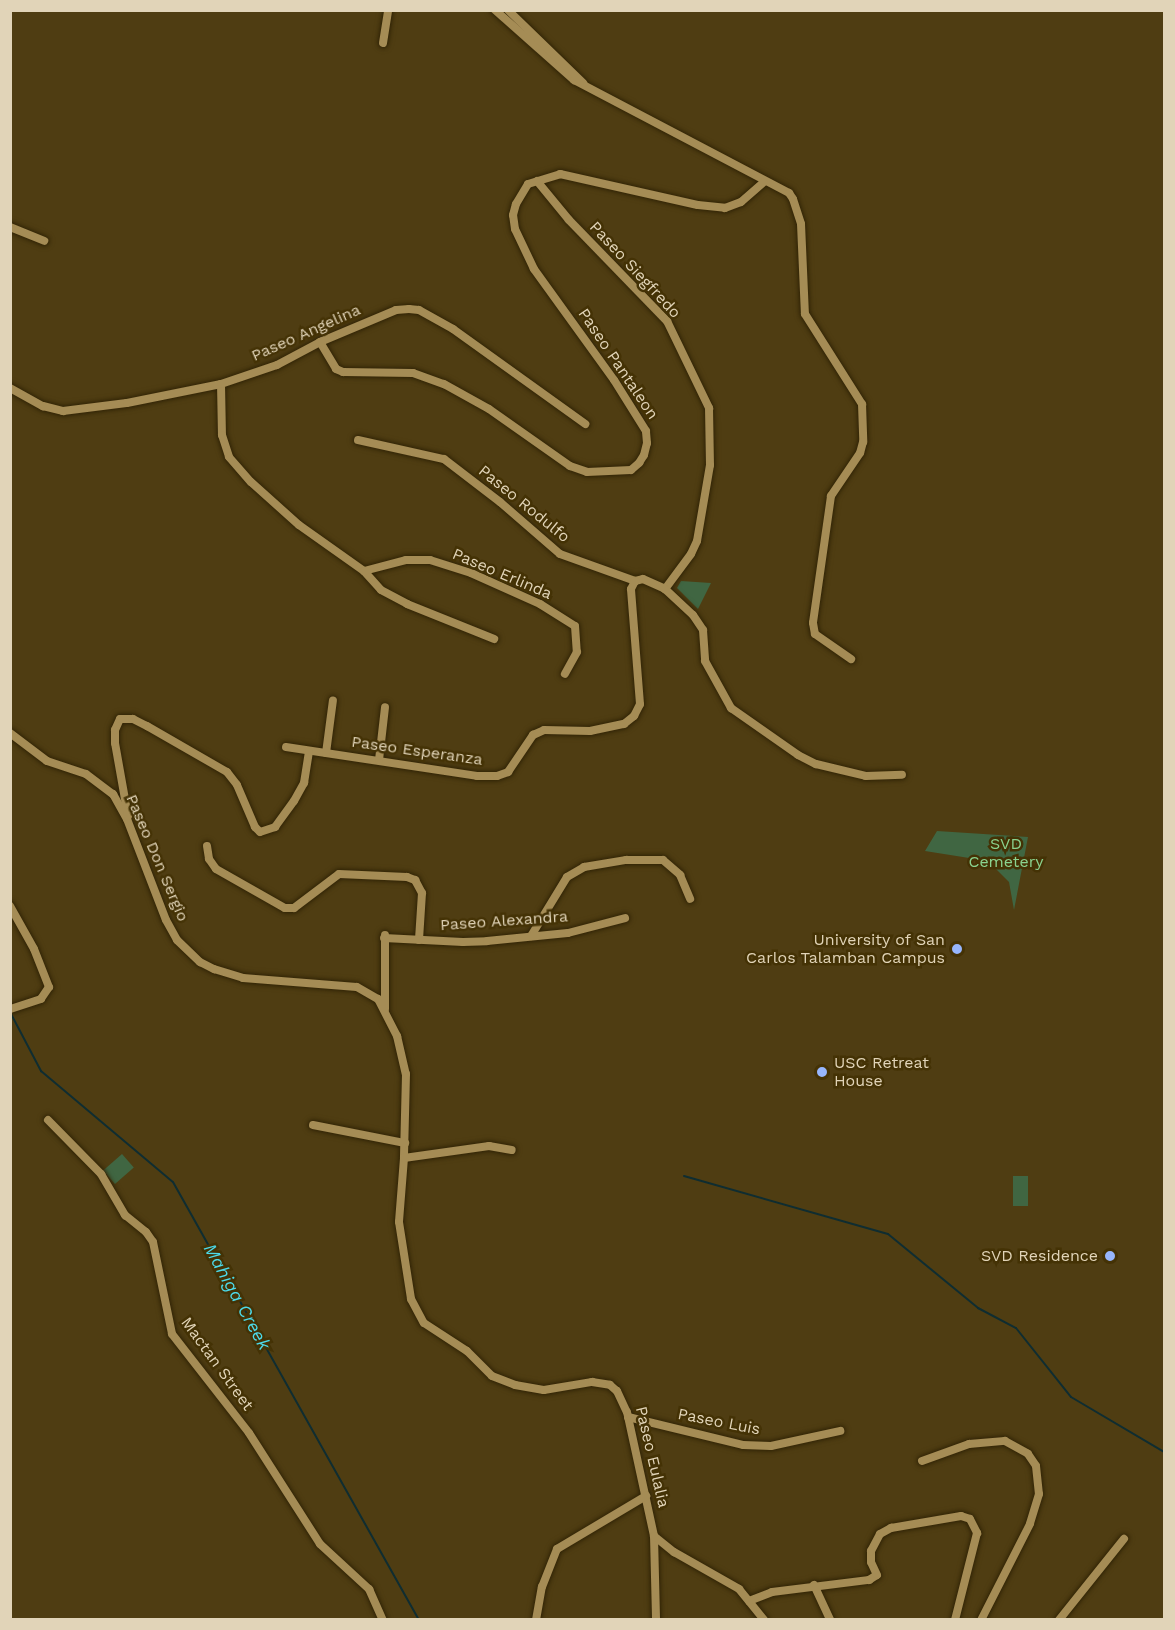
<!DOCTYPE html>
<style>
body{margin:0}
#map{position:relative;width:1175px;height:1630px;overflow:hidden;background:#4f3d12;font-family:"Work Sans",sans-serif}
div>[style]{position:absolute}
.green>*{inset:0;background:#406642;transform-origin:0 0}
.stream>*{height:2px;margin:-1px;padding:0 1px;transform-origin:1px;border-radius:1px;background:#0f2d31}
.roads{filter:drop-shadow(0 0 2px #312406) drop-shadow(0 0 2px #312406)}
.minor>*{height:8px;margin:-4px;padding:0 4px;transform-origin:4px;border-radius:4px;background:#a58c55}
.dots>*{width:16px;height:16px;translate:-50% -50%;box-sizing:border-box;border:3px solid #443205;border-radius:50%}
span{translate:-50% -50%;white-space:nowrap;text-align:center;line-height:1.15;-webkit-text-stroke:5px #443205;paint-order:stroke}
.street-label{font-size:16px;color:#e1d4b8}
.park-label{font-size:16px;color:#8ad38f}
.poi-label{font-size:16px;color:#e1d4b8}
.right{translate:-100% -50%;text-align:right}
.left{translate:0 -50%;text-align:left}
.water-label{font-size:18px;color:#4cdaea;font-style:italic}
.frame{position:absolute;inset:0;border:12px solid #e1d4b8;pointer-events:none}
</style>
<div id="map">
<div class="green">
<div style="clip-path:polygon(681px 581px,711px 583px,698px 609px,677px 588px)"></div>
<div style="clip-path:polygon(937px 831px,1028px 837px,1014px 910px,1009px 882px,988px 861px,925px 851px)"></div>
<div style="left:122px;top:1154px;width:18px;height:25px;rotate:49deg"></div>
<div style="left:1013px;top:1176px;width:15px;height:30px"></div>
</div>
<div class="stream">
<div style="left:10px;top:1012px;width:67px;rotate:62.3deg"></div>
<div style="left:41px;top:1071px;width:172px;rotate:40.1deg"></div>
<div style="left:173px;top:1182px;width:502px;rotate:60.68deg"></div>
<div style="left:684px;top:1176px;width:212px;rotate:15.9deg"></div>
<div style="left:888px;top:1234px;width:117px;rotate:39.4deg"></div>
<div style="left:978px;top:1308px;width:43px;rotate:27.8deg"></div>
<div style="left:1016px;top:1328px;width:88px;rotate:51.4deg"></div>
<div style="left:1071px;top:1397px;width:108px;rotate:30.6deg"></div>
</div>
<div class="roads">
<div class="minor">
<div style="left:495px;top:10px;width:106px;rotate:41.5deg"></div>
<div style="left:574px;top:80px;width:243px;rotate:27.7deg"></div>
<div style="left:789px;top:193px;width:7px;rotate:56deg"></div>
<div style="left:793px;top:199px;width:26px;rotate:72deg"></div>
<div style="left:801px;top:224px;width:90px;rotate:87.5deg"></div>
<div style="left:805px;top:314px;width:107px;rotate:57.7deg"></div>
<div style="left:862px;top:404px;width:38px;rotate:88deg"></div>
<div style="left:863px;top:442px;width:11px;rotate:105deg"></div>
<div style="left:860px;top:453px;width:52px;rotate:124deg"></div>
<div style="left:831px;top:496px;width:128px;rotate:98.1deg"></div>
<div style="left:813px;top:623px;width:11px;rotate:80deg"></div>
<div style="left:815px;top:634px;width:44px;rotate:34.8deg"></div>
<div style="left:508px;top:10px;width:105px;rotate:44.2deg"></div>
<div style="left:383px;top:43px;width:33px;rotate:-81deg"></div>
<div style="left:537px;top:181px;width:50px;rotate:50.6deg"></div>
<div style="left:569px;top:220px;width:141px;rotate:45.9deg"></div>
<div style="left:667px;top:321px;width:97px;rotate:64.2deg"></div>
<div style="left:709px;top:408px;width:57px;rotate:89deg"></div>
<div style="left:710px;top:465px;width:77px;rotate:99.7deg"></div>
<div style="left:697px;top:541px;width:14px;rotate:115deg"></div>
<div style="left:691px;top:554px;width:44px;rotate:126.6deg"></div>
<div style="left:10px;top:227px;width:37px;rotate:22deg"></div>
<div style="left:320px;top:342px;width:31px;rotate:59deg"></div>
<div style="left:336px;top:369px;width:8px;rotate:23deg"></div>
<div style="left:343px;top:372px;width:70px;rotate:0.8deg"></div>
<div style="left:413px;top:373px;width:33px;rotate:20deg"></div>
<div style="left:444px;top:384px;width:51px;rotate:29.1deg"></div>
<div style="left:489px;top:409px;width:99px;rotate:35.1deg"></div>
<div style="left:570px;top:466px;width:18px;rotate:19deg"></div>
<div style="left:587px;top:472px;width:44px;rotate:-2.6deg"></div>
<div style="left:631px;top:470px;width:11px;rotate:-41deg"></div>
<div style="left:639px;top:463px;width:9px;rotate:-58deg"></div>
<div style="left:644px;top:455px;width:12px;rotate:-76deg"></div>
<div style="left:647px;top:443px;width:12px;rotate:-95deg"></div>
<div style="left:646px;top:431px;width:60px;rotate:-122.1deg"></div>
<div style="left:614px;top:380px;width:137px;rotate:-125.8deg"></div>
<div style="left:534px;top:269px;width:44px;rotate:-115.4deg"></div>
<div style="left:515px;top:229px;width:14px;rotate:-98deg"></div>
<div style="left:513px;top:215px;width:11px;rotate:-75deg"></div>
<div style="left:516px;top:204px;width:23px;rotate:-59deg"></div>
<div style="left:528px;top:184px;width:34px;rotate:-17deg"></div>
<div style="left:560px;top:174px;width:141px;rotate:12.7deg"></div>
<div style="left:698px;top:205px;width:27px;rotate:6deg"></div>
<div style="left:725px;top:208px;width:17px;rotate:-21deg"></div>
<div style="left:741px;top:202px;width:30px;rotate:-41deg"></div>
<div style="left:221px;top:384px;width:51px;rotate:88.9deg"></div>
<div style="left:222px;top:435px;width:23px;rotate:72deg"></div>
<div style="left:229px;top:457px;width:33px;rotate:49deg"></div>
<div style="left:251px;top:482px;width:64px;rotate:41.9deg"></div>
<div style="left:299px;top:525px;width:80px;rotate:35.3deg"></div>
<div style="left:364px;top:571px;width:25px;rotate:48deg"></div>
<div style="left:381px;top:590px;width:30px;rotate:28deg"></div>
<div style="left:407px;top:604px;width:94px;rotate:21.9deg"></div>
<div style="left:10px;top:388px;width:38px;rotate:29deg"></div>
<div style="left:43px;top:406px;width:21px;rotate:14deg"></div>
<div style="left:63px;top:411px;width:64px;rotate:-7.1deg"></div>
<div style="left:127px;top:403px;width:96px;rotate:-11.4deg"></div>
<div style="left:221px;top:384px;width:59px;rotate:-18.7deg"></div>
<div style="left:277px;top:365px;width:49px;rotate:-28.1deg"></div>
<div style="left:320px;top:342px;width:82px;rotate:-22.8deg"></div>
<div style="left:396px;top:310px;width:13px;rotate:-4deg"></div>
<div style="left:409px;top:309px;width:10px;rotate:6deg"></div>
<div style="left:419px;top:310px;width:39px;rotate:29deg"></div>
<div style="left:453px;top:329px;width:163px;rotate:35.7deg"></div>
<div style="left:358px;top:440px;width:88px;rotate:12.5deg"></div>
<div style="left:444px;top:459px;width:71px;rotate:37.5deg"></div>
<div style="left:500px;top:502px;width:79px;rotate:40.9deg"></div>
<div style="left:560px;top:554px;width:80px;rotate:19.8deg"></div>
<div style="left:635px;top:581px;width:8px;rotate:-14deg"></div>
<div style="left:643px;top:579px;width:24px;rotate:24deg"></div>
<div style="left:665px;top:589px;width:38px;rotate:43deg"></div>
<div style="left:693px;top:615px;width:18px;rotate:56deg"></div>
<div style="left:703px;top:630px;width:31px;rotate:86deg"></div>
<div style="left:705px;top:661px;width:54px;rotate:61deg"></div>
<div style="left:731px;top:708px;width:82px;rotate:35deg"></div>
<div style="left:798px;top:755px;width:20px;rotate:27deg"></div>
<div style="left:816px;top:764px;width:51px;rotate:13.5deg"></div>
<div style="left:866px;top:776px;width:36px;rotate:-2deg"></div>
<div style="left:364px;top:571px;width:43px;rotate:-14.7deg"></div>
<div style="left:406px;top:560px;width:24px"></div>
<div style="left:430px;top:560px;width:43px;rotate:17.6deg"></div>
<div style="left:471px;top:573px;width:76px;rotate:24.2deg"></div>
<div style="left:540px;top:604px;width:41px;rotate:32.2deg"></div>
<div style="left:575px;top:626px;width:26px;rotate:86deg"></div>
<div style="left:577px;top:652px;width:25px;rotate:119deg"></div>
<div style="left:10px;top:733px;width:46px;rotate:37.1deg"></div>
<div style="left:47px;top:761px;width:41px;rotate:18.4deg"></div>
<div style="left:86px;top:774px;width:34px;rotate:37deg"></div>
<div style="left:113px;top:794px;width:29px;rotate:61deg"></div>
<div style="left:127px;top:819px;width:108px;rotate:68.9deg"></div>
<div style="left:166px;top:920px;width:23px;rotate:61deg"></div>
<div style="left:177px;top:940px;width:32px;rotate:44deg"></div>
<div style="left:200px;top:962px;width:16px;rotate:27deg"></div>
<div style="left:214px;top:969px;width:30px;rotate:17deg"></div>
<div style="left:243px;top:978px;width:114px;rotate:4.5deg"></div>
<div style="left:357px;top:987px;width:24px;rotate:30deg"></div>
<div style="left:378px;top:999px;width:42px;rotate:62.8deg"></div>
<div style="left:397px;top:1036px;width:39px;rotate:77deg"></div>
<div style="left:406px;top:1074px;width:84px;rotate:91.4deg"></div>
<div style="left:404px;top:1158px;width:64px;rotate:94.5deg"></div>
<div style="left:399px;top:1222px;width:78px;rotate:81.1deg"></div>
<div style="left:411px;top:1299px;width:27px;rotate:62deg"></div>
<div style="left:424px;top:1323px;width:51px;rotate:33.1deg"></div>
<div style="left:467px;top:1351px;width:35px;rotate:45deg"></div>
<div style="left:492px;top:1376px;width:25px;rotate:21deg"></div>
<div style="left:515px;top:1385px;width:29px;rotate:10deg"></div>
<div style="left:544px;top:1390px;width:49px;rotate:-9.5deg"></div>
<div style="left:592px;top:1382px;width:18px;rotate:9deg"></div>
<div style="left:610px;top:1385px;width:9px;rotate:41deg"></div>
<div style="left:617px;top:1391px;width:23px;rotate:65deg"></div>
<div style="left:627px;top:1412px;width:127px;rotate:77.7deg"></div>
<div style="left:654px;top:1536px;width:84px;rotate:88.6deg"></div>
<div style="left:286px;top:747px;width:193px;rotate:8.6deg"></div>
<div style="left:477px;top:776px;width:20px"></div>
<div style="left:497px;top:776px;width:12px;rotate:-20deg"></div>
<div style="left:508px;top:772px;width:45px;rotate:-56deg"></div>
<div style="left:533px;top:735px;width:12px;rotate:-24deg"></div>
<div style="left:544px;top:730px;width:46px;rotate:1.2deg"></div>
<div style="left:590px;top:731px;width:35px;rotate:-12deg"></div>
<div style="left:624px;top:724px;width:13px;rotate:-39deg"></div>
<div style="left:634px;top:716px;width:13px;rotate:-63deg"></div>
<div style="left:640px;top:704px;width:115px;rotate:-94.5deg"></div>
<div style="left:631px;top:589px;width:9px;rotate:-63deg"></div>
<div style="left:326px;top:753px;width:53px;rotate:-82.5deg"></div>
<div style="left:379px;top:760px;width:53px;rotate:-83.5deg"></div>
<div style="left:128px;top:816px;width:74px;rotate:-100.1deg"></div>
<div style="left:115px;top:743px;width:13px;rotate:-90deg"></div>
<div style="left:115px;top:730px;width:12px;rotate:-66deg"></div>
<div style="left:120px;top:719px;width:13px"></div>
<div style="left:133px;top:719px;width:16px;rotate:27deg"></div>
<div style="left:147px;top:726px;width:92px;rotate:29.9deg"></div>
<div style="left:227px;top:772px;width:16px;rotate:52deg"></div>
<div style="left:237px;top:785px;width:46px;rotate:66.8deg"></div>
<div style="left:255px;top:827px;width:7px;rotate:45deg"></div>
<div style="left:260px;top:832px;width:16px;rotate:-18deg"></div>
<div style="left:275px;top:827px;width:32px;rotate:-54deg"></div>
<div style="left:294px;top:801px;width:21px;rotate:-61deg"></div>
<div style="left:304px;top:783px;width:31px;rotate:-81deg"></div>
<div style="left:207px;top:846px;width:13px;rotate:81deg"></div>
<div style="left:209px;top:859px;width:12px;rotate:55deg"></div>
<div style="left:216px;top:869px;width:79px;rotate:29.5deg"></div>
<div style="left:285px;top:908px;width:9px"></div>
<div style="left:294px;top:908px;width:56px;rotate:-37.1deg"></div>
<div style="left:339px;top:874px;width:68px;rotate:2.5deg"></div>
<div style="left:407px;top:877px;width:9px;rotate:21deg"></div>
<div style="left:415px;top:880px;width:15px;rotate:62deg"></div>
<div style="left:422px;top:893px;width:47px;rotate:93.7deg"></div>
<div style="left:10px;top:906px;width:49px;rotate:60.8deg"></div>
<div style="left:34px;top:949px;width:41px;rotate:68.5deg"></div>
<div style="left:49px;top:987px;width:14px;rotate:124deg"></div>
<div style="left:41px;top:999px;width:33px;rotate:162deg"></div>
<div style="left:531px;top:936px;width:69px;rotate:-58.6deg"></div>
<div style="left:567px;top:877px;width:20px;rotate:-30deg"></div>
<div style="left:584px;top:867px;width:43px;rotate:-9.5deg"></div>
<div style="left:626px;top:860px;width:37px"></div>
<div style="left:663px;top:860px;width:23px;rotate:41deg"></div>
<div style="left:680px;top:875px;width:26px;rotate:67deg"></div>
<div style="left:384px;top:938px;width:79px;rotate:2.9deg"></div>
<div style="left:463px;top:942px;width:24px;rotate:-2deg"></div>
<div style="left:487px;top:941px;width:81px;rotate:-5.6deg"></div>
<div style="left:568px;top:933px;width:59px;rotate:-14.7deg"></div>
<div style="left:385px;top:1009px;width:74px;rotate:-90deg"></div>
<div style="left:48px;top:1120px;width:76px;rotate:45.5deg"></div>
<div style="left:101px;top:1174px;width:48px;rotate:59.7deg"></div>
<div style="left:125px;top:1215px;width:27px;rotate:39deg"></div>
<div style="left:146px;top:1232px;width:12px;rotate:55deg"></div>
<div style="left:153px;top:1242px;width:94px;rotate:78.3deg"></div>
<div style="left:172px;top:1334px;width:125px;rotate:52.1deg"></div>
<div style="left:249px;top:1433px;width:132px;rotate:57.4deg"></div>
<div style="left:320px;top:1544px;width:67px;rotate:42.6deg"></div>
<div style="left:369px;top:1589px;width:34px;rotate:66deg"></div>
<div style="left:313px;top:1125px;width:94px;rotate:11.1deg"></div>
<div style="left:404px;top:1158px;width:86px;rotate:-8deg"></div>
<div style="left:489px;top:1146px;width:23px;rotate:10deg"></div>
<div style="left:628px;top:1417px;width:118px;rotate:13.7deg"></div>
<div style="left:743px;top:1445px;width:28px;rotate:2deg"></div>
<div style="left:771px;top:1446px;width:71px;rotate:-12.3deg"></div>
<div style="left:922px;top:1461px;width:50px;rotate:-19.9deg"></div>
<div style="left:969px;top:1444px;width:36px;rotate:-5deg"></div>
<div style="left:1005px;top:1441px;width:26px;rotate:29deg"></div>
<div style="left:1028px;top:1454px;width:14px;rotate:56deg"></div>
<div style="left:1036px;top:1466px;width:28px;rotate:84deg"></div>
<div style="left:1039px;top:1494px;width:31px;rotate:107deg"></div>
<div style="left:1030px;top:1524px;width:108px;rotate:117deg"></div>
<div style="left:654px;top:1536px;width:26px;rotate:39deg"></div>
<div style="left:674px;top:1552px;width:75px;rotate:29.6deg"></div>
<div style="left:739px;top:1589px;width:40px;rotate:51deg"></div>
<div style="left:814px;top:1585px;width:38px;rotate:65deg"></div>
<div style="left:749px;top:1601px;width:25px;rotate:-21deg"></div>
<div style="left:772px;top:1592px;width:98px;rotate:-7.1deg"></div>
<div style="left:869px;top:1580px;width:9px;rotate:-32deg"></div>
<div style="left:877px;top:1575px;width:14px;rotate:-115deg"></div>
<div style="left:871px;top:1562px;width:11px;rotate:-90deg"></div>
<div style="left:871px;top:1551px;width:19px;rotate:-62deg"></div>
<div style="left:880px;top:1534px;width:13px;rotate:-29deg"></div>
<div style="left:891px;top:1528px;width:71px;rotate:-9.7deg"></div>
<div style="left:961px;top:1516px;width:9px;rotate:18deg"></div>
<div style="left:970px;top:1519px;width:16px;rotate:63deg"></div>
<div style="left:977px;top:1533px;width:90px;rotate:104.2deg"></div>
<div style="left:536px;top:1620px;width:34px;rotate:-80deg"></div>
<div style="left:542px;top:1587px;width:41px;rotate:-68.5deg"></div>
<div style="left:557px;top:1549px;width:104px;rotate:-30.8deg"></div>
<div style="left:1059px;top:1620px;width:104px;rotate:-51.3deg"></div>
</div>
</div>
<div class="dots">
<div style="left:957px;top:949px;background:#97b6fd"></div>
<div style="left:822px;top:1072px;background:#97b6fd"></div>
<div style="left:1110px;top:1256px;background:#97b6fd"></div>
</div>
<div class="street-label">
<span style="left:635px;top:270px;rotate:47deg">Paseo Siegfredo</span>
<span style="left:306px;top:333px;rotate:-24deg">Paseo Angelina</span>
<span style="left:618px;top:364px;rotate:56deg">Paseo Pantaleon</span>
<span style="left:524px;top:504px;rotate:39deg">Paseo Rodulfo</span>
<span style="left:502px;top:574px;rotate:23deg">Paseo Erlinda</span>
<span style="left:417px;top:751px;rotate:8deg">Paseo Esperanza</span>
<span style="left:157px;top:858px;rotate:67deg">Paseo Don Sergio</span>
<span style="left:504px;top:921px;rotate:-4deg">Paseo Alexandra</span>
<span style="left:217px;top:1364px;rotate:54deg">Mactan Street</span>
<span style="left:719px;top:1422px;rotate:11deg">Paseo Luis</span>
<span style="left:652px;top:1457px;rotate:77deg">Paseo Eulalia</span>
</div>
<div class="park-label">
<span style="left:1006px;top:853px">SVD<br>Cemetery</span>
</div>
<div class="poi-label">
<span class="right" style="left:945px;top:949px">University of San<br>Carlos Talamban Campus</span>
<span class="left" style="left:834px;top:1072px">USC Retreat<br>House</span>
<span class="right" style="left:1098px;top:1256px">SVD Residence</span>
</div>
<div class="water-label">
<span style="left:237px;top:1297px;rotate:61deg">Mahiga Creek</span>
</div>
<div class="frame"></div>
</div>
